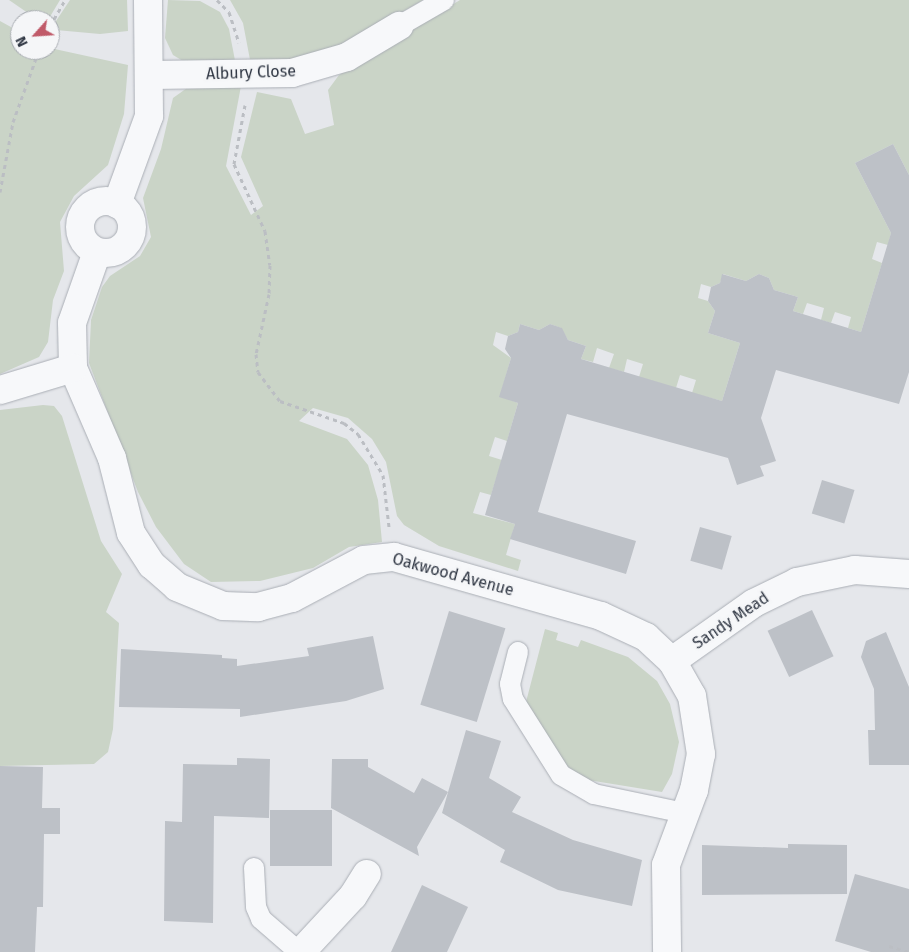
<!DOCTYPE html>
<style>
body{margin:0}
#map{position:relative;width:909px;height:952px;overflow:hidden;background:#e5e7eb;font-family:"Fira Sans",sans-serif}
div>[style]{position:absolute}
.green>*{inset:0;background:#cad4c7}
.building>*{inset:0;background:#bdc1c7;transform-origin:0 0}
.path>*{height:3px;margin-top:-1.5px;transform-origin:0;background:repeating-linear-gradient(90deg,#bbbec3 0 4px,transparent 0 8px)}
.roads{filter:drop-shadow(0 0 1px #aaaeb5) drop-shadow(0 0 1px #aaaeb5)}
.service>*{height:20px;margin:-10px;padding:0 10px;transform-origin:10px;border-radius:10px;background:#f7f8fa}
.minor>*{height:28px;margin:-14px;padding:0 14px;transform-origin:14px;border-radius:14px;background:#f7f8fa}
.minor>.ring{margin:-14px;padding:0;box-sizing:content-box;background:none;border:28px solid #f7f8fa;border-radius:50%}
span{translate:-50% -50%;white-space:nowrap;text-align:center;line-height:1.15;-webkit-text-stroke:5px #f5f6f8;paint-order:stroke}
.street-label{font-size:16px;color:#2e3542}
.north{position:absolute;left:10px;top:10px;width:50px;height:50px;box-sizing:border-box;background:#f5f6f8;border:1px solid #a5a9af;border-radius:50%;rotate:244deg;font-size:14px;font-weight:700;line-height:20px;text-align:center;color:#2e3542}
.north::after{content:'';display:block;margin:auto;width:18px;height:22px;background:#c05a69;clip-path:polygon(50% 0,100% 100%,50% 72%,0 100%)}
</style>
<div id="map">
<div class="green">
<div style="clip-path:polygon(9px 0,60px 0,48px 20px,38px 20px)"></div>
<div style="clip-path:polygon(70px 0,127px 0,128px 31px,100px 34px,56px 30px,54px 24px)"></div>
<div style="clip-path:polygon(168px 0,200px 1px,220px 12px,229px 29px,236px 66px,188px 64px,173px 55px,165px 38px)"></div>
<div style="clip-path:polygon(230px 0,423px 0,331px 53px,251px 65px,243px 23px)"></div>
<div style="clip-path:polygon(460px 0,909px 0,909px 175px,893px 144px,855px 163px,891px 233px,888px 245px,877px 242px,872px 259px,882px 263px,861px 332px,848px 328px,851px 317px,835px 312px,831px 323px,821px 320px,824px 308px,807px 303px,803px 314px,793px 311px,798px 297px,774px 290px,769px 278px,759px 274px,746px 281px,723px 274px,720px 283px,711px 287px,701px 284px,698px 298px,708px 301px,715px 311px,708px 333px,740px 343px,722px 401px,692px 393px,696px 380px,680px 375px,676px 388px,639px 377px,643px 364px,627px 359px,624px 372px,609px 368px,614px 354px,597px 348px,593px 362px,581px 359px,586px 346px,568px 340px,561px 328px,550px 324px,539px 330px,520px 324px,518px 332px,508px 336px,496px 332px,493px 345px,511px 358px,500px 396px,518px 403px,507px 441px,495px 437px,489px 456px,502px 460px,491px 495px,480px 492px,473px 513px,515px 524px,506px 555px,521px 560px,518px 571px,439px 546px,404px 525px,397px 516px,386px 462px,372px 439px,348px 418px,313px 408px,299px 421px,347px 439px,368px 465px,378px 500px,382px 542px,349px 547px,313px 568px,260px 581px,211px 582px,184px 564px,156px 527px,138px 492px,89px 363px,91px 320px,102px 287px,110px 276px,140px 256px,151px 237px,143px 198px,161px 149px,173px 98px,187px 88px,241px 86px,226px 166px,251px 215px,263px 206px,241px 157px,257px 92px,291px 99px,305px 134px,334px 125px,328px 90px,339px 75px)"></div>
<div style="clip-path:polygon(0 21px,20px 32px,20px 50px,50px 48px,128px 65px,124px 114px,108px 165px,74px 196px,60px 222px,64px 271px,53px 300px,48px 342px,39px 357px,0 374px)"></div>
<div style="clip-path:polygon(43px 405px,54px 406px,62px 416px,101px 541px,122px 574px,106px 612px,119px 623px,113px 729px,108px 752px,94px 764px,0 766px,0 410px)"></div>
<div style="clip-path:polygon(545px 629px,558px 633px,556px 640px,578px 647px,581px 640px,628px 657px,657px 681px,670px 704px,679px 742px,672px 774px,662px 792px,588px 780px,570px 770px,557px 754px,526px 702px)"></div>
</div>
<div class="building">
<div style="clip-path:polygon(893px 144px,909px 175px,909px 372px,899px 404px,776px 370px,761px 418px,776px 461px,760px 466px,764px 476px,737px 485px,728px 458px,567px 414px,538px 512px,636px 541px,626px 574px,510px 539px,515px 524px,485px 515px,518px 403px,499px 397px,511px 358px,505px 349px,508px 336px,518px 332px,520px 324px,539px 330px,550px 324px,562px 328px,568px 340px,586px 346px,581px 359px,722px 401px,740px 343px,708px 333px,715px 311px,708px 301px,711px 287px,720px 283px,722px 274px,746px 281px,759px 274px,769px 278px,774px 290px,798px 297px,793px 311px,861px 332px,891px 233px,855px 163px)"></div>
<div style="left:822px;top:480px;width:34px;height:35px;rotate:17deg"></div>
<div style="left:700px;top:527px;width:33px;height:35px;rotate:16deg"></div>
<div style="left:812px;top:610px;width:51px;height:49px;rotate:65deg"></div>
<div style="left:449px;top:611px;width:59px;height:98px;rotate:17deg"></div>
<div style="clip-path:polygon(886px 632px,909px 687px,909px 765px,869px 765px,868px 730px,875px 730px,874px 689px,861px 657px,866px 641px)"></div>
<div style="clip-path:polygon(373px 636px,384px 689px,346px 701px,240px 717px,240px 709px,119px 707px,121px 649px,222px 655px,222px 658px,237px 659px,237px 666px,309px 656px,307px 648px)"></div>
<div style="clip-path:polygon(466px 730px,501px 741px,489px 778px,521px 797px,512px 812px,573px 840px,642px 860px,632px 906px,558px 890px,500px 862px,505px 850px,442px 813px)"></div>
<div style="clip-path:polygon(237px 758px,270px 759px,269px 818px,214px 816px,213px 923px,164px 921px,165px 821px,182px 822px,183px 764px,237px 765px)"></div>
<div style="clip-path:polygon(332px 759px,368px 759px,368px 767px,414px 793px,422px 778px,448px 792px,417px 847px,419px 856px,331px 808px)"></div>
<div style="clip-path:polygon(0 766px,43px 767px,42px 808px,60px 808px,60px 834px,44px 834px,43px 907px,37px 907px,35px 952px,0 952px)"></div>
<div style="left:270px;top:810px;width:62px;height:56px"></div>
<div style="clip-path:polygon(788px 844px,847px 845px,847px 894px,702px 895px,702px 845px,788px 848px)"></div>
<div style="clip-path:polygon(855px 874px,909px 889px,909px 952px,871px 952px,835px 941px)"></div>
<div style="clip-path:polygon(422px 885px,468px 907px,447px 952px,391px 952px)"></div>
</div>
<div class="path">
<div style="left:217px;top:0;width:17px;rotate:45deg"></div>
<div style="left:229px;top:12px;width:32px;rotate:72deg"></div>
<div style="left:50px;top:26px;width:30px;rotate:-60deg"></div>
<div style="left:245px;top:105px;width:60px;rotate:100.6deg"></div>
<div style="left:234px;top:164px;width:74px;rotate:65.2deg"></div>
<div style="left:265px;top:231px;width:34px;rotate:82deg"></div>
<div style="left:270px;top:265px;width:29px;rotate:92deg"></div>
<div style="left:269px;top:294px;width:61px;rotate:102.2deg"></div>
<div style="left:256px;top:354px;width:18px;rotate:84deg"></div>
<div style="left:258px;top:372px;width:36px;rotate:53deg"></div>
<div style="left:280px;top:401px;width:68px;rotate:19deg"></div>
<div style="left:344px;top:423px;width:18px;rotate:38deg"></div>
<div style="left:358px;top:434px;width:48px;rotate:58.6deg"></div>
<div style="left:383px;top:475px;width:52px;rotate:83.4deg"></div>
<div style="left:0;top:192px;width:71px;rotate:-79.5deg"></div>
<div style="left:13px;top:122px;width:77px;rotate:-70.1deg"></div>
<div style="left:889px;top:946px;width:21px;rotate:17deg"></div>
</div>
<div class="roads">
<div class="service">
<div style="left:399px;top:26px;width:52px;rotate:-30deg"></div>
<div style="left:518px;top:652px;width:33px;rotate:104deg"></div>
<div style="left:510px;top:684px;width:15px;rotate:79deg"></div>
<div style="left:513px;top:699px;width:90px;rotate:57.7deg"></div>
<div style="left:561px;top:775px;width:38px;rotate:30deg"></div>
<div style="left:594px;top:794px;width:92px;rotate:11.9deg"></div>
<div style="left:254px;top:868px;width:39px;rotate:87deg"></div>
<div style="left:256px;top:907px;width:13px;rotate:67deg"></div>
<div style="left:261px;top:919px;width:50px;rotate:41deg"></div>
</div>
<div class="minor">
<div style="left:152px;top:75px;width:140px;rotate:-0.8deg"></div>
<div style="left:292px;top:73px;width:57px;rotate:-16.2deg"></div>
<div style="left:347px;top:57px;width:61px;rotate:-30.8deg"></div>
<div class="ring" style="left:80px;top:201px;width:24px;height:24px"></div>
<div style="left:117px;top:204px;width:94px;rotate:-70deg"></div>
<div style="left:149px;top:116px;width:116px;rotate:-90.5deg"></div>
<div style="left:97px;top:252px;width:75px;rotate:109.4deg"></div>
<div style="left:72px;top:323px;width:45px;rotate:88.7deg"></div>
<div style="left:73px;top:368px;width:98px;rotate:66.6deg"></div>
<div style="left:112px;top:458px;width:77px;rotate:75.8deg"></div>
<div style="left:131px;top:533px;width:38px;rotate:57deg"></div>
<div style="left:152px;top:565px;width:33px;rotate:41deg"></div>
<div style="left:177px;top:587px;width:50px;rotate:22.4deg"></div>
<div style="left:223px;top:606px;width:35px;rotate:2deg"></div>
<div style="left:258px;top:607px;width:35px;rotate:-15deg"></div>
<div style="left:292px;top:598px;width:81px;rotate:-27.8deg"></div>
<div style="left:364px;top:560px;width:30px;rotate:-6deg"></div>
<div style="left:394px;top:557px;width:215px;rotate:15.9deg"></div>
<div style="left:601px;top:616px;width:50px;rotate:25deg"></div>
<div style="left:646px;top:637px;width:35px;rotate:43deg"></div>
<div style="left:672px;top:661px;width:40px;rotate:60.3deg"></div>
<div style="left:692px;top:696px;width:59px;rotate:81.2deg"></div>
<div style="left:701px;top:754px;width:37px;rotate:101deg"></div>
<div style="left:694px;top:790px;width:80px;rotate:110.5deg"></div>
<div style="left:666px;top:865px;width:87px;rotate:89.3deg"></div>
<div style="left:0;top:390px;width:76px;rotate:-16.8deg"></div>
<div style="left:672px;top:661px;width:100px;rotate:-35.3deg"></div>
<div style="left:754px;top:603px;width:48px;rotate:-26deg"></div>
<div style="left:797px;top:582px;width:59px;rotate:-11.7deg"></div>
<div style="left:855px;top:570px;width:54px;rotate:4.2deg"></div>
<div style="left:301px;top:952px;width:76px;rotate:-47.1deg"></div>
<div style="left:353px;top:896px;width:26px;rotate:-58deg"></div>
</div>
</div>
<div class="street-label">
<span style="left:251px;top:73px;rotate:-2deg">Albury Close</span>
<span style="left:453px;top:575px;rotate:15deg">Oakwood Avenue</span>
<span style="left:731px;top:621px;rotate:-34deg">Sandy Mead</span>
</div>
<div class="north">N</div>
</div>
